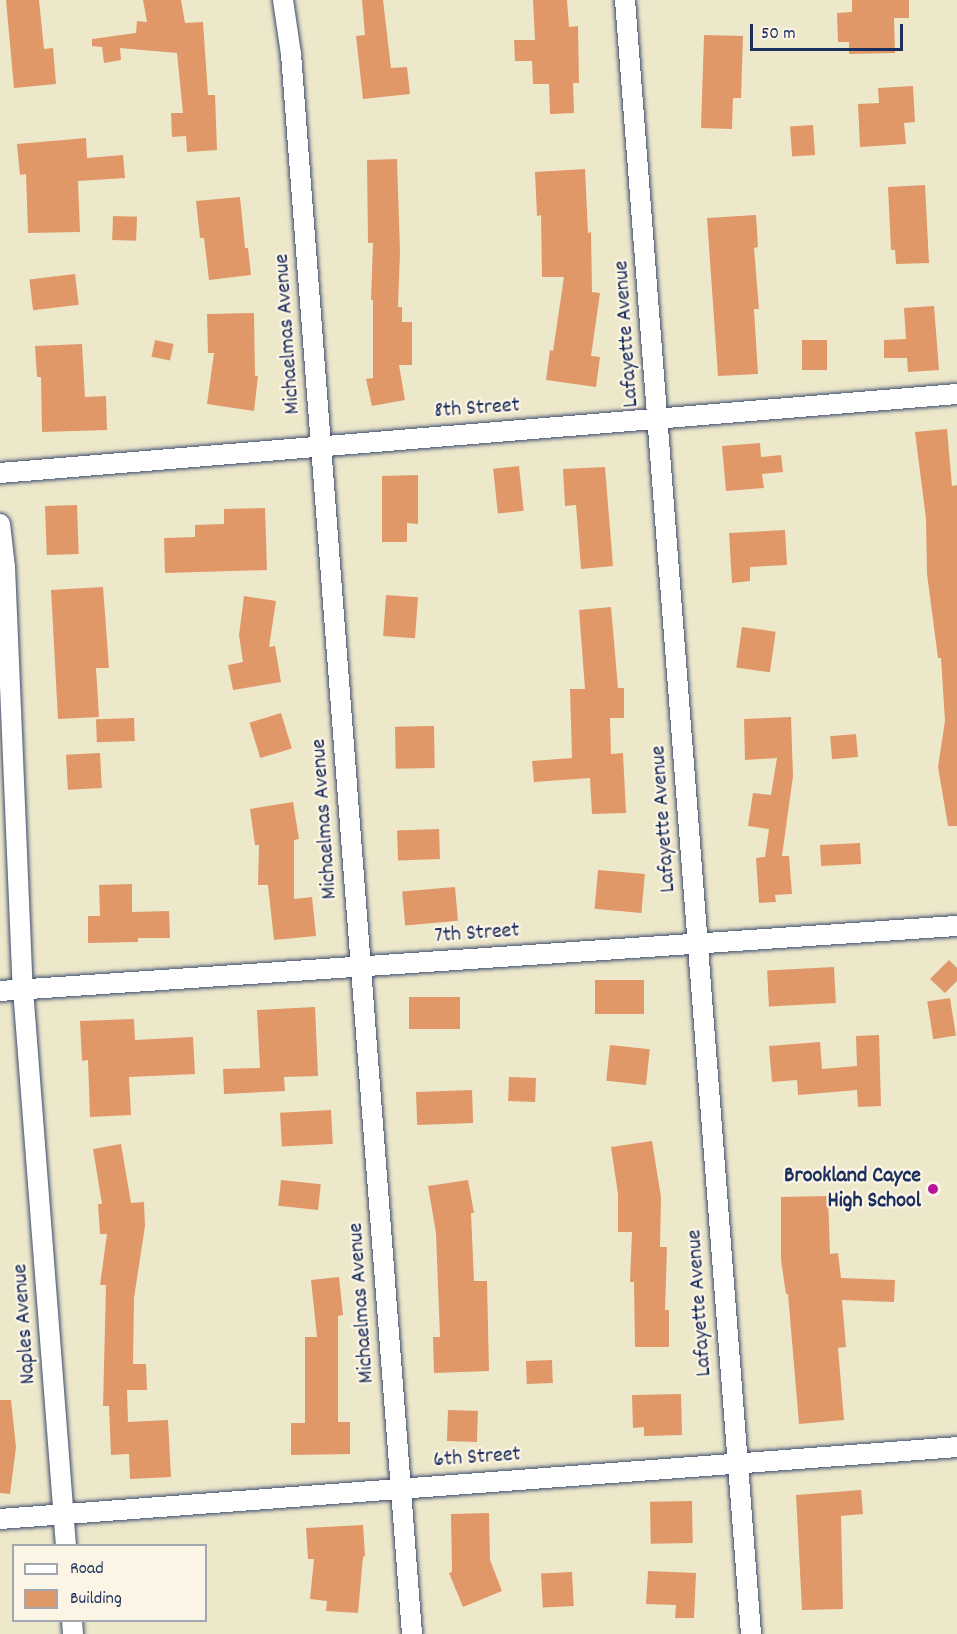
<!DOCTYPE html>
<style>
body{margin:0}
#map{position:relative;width:957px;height:1634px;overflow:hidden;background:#eee8cb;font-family:Dekko,sans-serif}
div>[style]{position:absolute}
.building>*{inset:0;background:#e09869;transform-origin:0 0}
.roads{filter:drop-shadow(0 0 2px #3b4b6e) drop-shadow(0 0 2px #3b4b6e)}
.minor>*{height:20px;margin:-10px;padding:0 10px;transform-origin:10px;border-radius:10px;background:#fff}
.dots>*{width:16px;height:16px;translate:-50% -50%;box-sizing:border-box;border:3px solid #fcf5e5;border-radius:50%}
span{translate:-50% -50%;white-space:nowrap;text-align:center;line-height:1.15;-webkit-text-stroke:4.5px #fcf5e5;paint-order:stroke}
.street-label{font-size:22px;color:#1b2f5e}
.poi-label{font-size:22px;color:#1b2f5e;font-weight:700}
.right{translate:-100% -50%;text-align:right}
.legend{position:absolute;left:12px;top:1544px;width:195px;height:78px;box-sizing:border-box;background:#fcf5e5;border:2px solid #a2a6af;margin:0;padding:8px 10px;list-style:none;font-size:18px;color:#1b2f5e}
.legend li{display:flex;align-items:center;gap:12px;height:30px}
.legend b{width:30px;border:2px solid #a2a6af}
.scale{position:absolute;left:750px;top:24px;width:153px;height:27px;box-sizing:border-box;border:3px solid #1b2f5e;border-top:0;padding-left:8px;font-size:18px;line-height:21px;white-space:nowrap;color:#1b2f5e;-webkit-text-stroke:4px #fcf5e5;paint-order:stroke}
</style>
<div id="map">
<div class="building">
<div style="clip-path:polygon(6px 0,39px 0,44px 49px,53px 48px,56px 84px,14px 88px)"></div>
<div style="clip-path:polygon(143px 0,181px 0,185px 23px,203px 22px,208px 95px,215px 95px,217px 150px,187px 152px,186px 136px,172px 137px,171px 113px,183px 113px,177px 53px,120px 48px,121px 60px,104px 63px,102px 47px,92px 46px,92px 39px,136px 33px,137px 21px,147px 22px)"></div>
<div style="clip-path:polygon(362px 0,383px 0,391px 68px,407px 67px,410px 94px,363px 99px,356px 36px,365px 35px)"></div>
<div style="clip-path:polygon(533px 0,567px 0,569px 27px,578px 26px,579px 83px,573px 83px,574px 113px,550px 114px,549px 84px,533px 84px,532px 61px,515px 61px,514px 40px,535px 40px)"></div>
<div style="clip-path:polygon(852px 0,909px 0,909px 18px,894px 18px,895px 53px,849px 54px,849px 42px,838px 42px,837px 13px,852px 12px)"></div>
<div style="clip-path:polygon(704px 35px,743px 36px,741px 98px,733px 98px,732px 129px,701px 128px)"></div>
<div style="clip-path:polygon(913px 86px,915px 122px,904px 123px,906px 144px,860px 147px,858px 104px,879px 103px,878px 88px)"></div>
<div style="left:813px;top:125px;width:30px;height:23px;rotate:86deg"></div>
<div style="clip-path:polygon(86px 138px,87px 158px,123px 155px,125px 178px,78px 181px,80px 232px,28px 233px,26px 174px,20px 175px,17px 144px)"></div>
<div style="clip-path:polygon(397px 159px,400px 252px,398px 307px,402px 307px,402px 322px,412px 322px,412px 365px,399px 365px,405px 400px,372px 406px,366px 379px,373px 378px,373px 300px,371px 300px,373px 243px,368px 243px,367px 160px)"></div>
<div style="clip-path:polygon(585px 169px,588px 233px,591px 232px,592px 292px,600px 293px,591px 356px,600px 357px,596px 387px,546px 380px,550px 350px,553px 351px,564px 277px,542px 277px,541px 215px,537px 216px,535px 172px)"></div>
<div style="clip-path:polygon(925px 185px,929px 263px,896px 264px,895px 250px,891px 250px,888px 187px)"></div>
<div style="clip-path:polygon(240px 197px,245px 248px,248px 248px,251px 275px,209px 280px,204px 238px,200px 238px,196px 201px)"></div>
<div style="clip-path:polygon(756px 215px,758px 247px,754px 248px,759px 309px,754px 309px,758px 374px,718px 376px,707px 218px)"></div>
<div style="left:113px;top:216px;width:24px;height:24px;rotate:2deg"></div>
<div style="left:75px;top:274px;width:31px;height:46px;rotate:83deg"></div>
<div style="clip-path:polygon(934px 306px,939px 370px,908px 372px,907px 358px,884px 358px,884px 340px,906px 339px,904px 308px)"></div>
<div style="clip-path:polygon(254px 313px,255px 376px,258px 376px,254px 411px,207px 404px,214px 353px,208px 353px,207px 314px)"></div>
<div style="left:155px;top:340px;width:19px;height:17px;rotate:12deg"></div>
<div style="left:802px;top:340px;width:25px;height:30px"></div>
<div style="clip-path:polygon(82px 344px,85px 397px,106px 396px,107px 430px,42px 432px,41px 377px,37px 377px,35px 346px)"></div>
<div style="clip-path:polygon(947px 429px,952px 486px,957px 485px,957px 826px,948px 826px,938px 767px,945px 721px,941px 658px,938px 658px,927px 574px,926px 519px,915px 432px)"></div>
<div style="clip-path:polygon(760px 443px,761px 457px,781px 455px,783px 472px,762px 474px,764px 488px,726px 491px,722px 446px)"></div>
<div style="left:519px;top:466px;width:45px;height:26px;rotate:84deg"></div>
<div style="clip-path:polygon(605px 467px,613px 566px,581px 569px,576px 505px,565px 506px,563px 469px)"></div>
<div style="clip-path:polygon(418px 475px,418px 524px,407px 523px,407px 542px,382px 542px,382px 476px)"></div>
<div style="left:77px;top:505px;width:49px;height:32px;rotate:88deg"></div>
<div style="clip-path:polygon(265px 508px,267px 570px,165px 573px,164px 538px,195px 537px,195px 525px,224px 524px,224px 509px)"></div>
<div style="clip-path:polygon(785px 530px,787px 565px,750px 567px,750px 581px,732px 583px,729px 533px)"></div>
<div style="clip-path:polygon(103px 587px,109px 668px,96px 668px,99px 717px,58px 719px,51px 590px)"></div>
<div style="left:386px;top:595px;width:32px;height:41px;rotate:4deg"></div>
<div style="clip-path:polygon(244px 596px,276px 601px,269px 647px,275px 646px,281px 682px,233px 690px,228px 665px,243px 662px,239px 635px)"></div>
<div style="clip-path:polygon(611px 607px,618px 688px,624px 688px,624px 718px,610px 718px,611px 754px,623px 753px,626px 813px,592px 814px,590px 778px,534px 782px,532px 761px,572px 758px,570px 689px,585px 689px,579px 610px)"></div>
<div style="left:742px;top:627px;width:34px;height:41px;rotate:8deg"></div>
<div style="left:281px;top:713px;width:37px;height:33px;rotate:73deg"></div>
<div style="clip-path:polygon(791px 717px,793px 776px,782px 856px,789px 856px,792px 894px,775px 895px,776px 902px,759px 903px,756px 858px,765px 857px,769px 829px,748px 826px,753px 793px,771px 795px,777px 758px,745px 760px,744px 719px)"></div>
<div style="left:134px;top:718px;width:23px;height:38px;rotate:88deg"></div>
<div style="left:434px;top:726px;width:42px;height:39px;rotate:89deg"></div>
<div style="left:856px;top:734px;width:23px;height:26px;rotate:85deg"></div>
<div style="left:100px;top:753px;width:35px;height:34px;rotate:87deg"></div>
<div style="clip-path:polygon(293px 802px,299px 839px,294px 840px,294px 899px,312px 897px,316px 936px,274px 940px,268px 885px,258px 885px,259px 845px,255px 845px,250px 809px)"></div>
<div style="left:439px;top:829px;width:30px;height:42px;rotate:88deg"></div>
<div style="left:860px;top:843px;width:21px;height:40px;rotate:87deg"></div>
<div style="left:598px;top:870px;width:47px;height:39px;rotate:5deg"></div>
<div style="clip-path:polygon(132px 884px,132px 912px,169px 911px,170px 938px,138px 938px,138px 942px,88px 943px,88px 916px,100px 916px,99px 885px)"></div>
<div style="left:455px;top:887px;width:34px;height:53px;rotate:85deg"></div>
<div style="clip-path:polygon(949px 960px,957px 968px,957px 981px,945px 993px,930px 979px)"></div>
<div style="left:834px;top:967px;width:36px;height:67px;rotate:87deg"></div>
<div style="left:595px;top:980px;width:49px;height:34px"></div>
<div style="left:409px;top:997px;width:51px;height:32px"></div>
<div style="left:950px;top:998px;width:38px;height:23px;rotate:81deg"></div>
<div style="clip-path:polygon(315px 1007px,318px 1076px,284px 1077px,285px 1091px,224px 1094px,223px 1069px,260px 1068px,257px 1010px)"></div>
<div style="clip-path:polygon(134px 1019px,135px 1040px,193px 1037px,195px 1074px,129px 1077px,131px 1115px,90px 1117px,88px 1060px,82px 1061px,80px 1021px)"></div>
<div style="clip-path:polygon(879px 1035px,881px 1106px,858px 1107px,857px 1090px,798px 1095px,797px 1080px,772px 1082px,769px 1046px,820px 1042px,822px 1069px,857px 1066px,856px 1036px)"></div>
<div style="left:610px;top:1045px;width:40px;height:36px;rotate:6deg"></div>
<div style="left:509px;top:1077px;width:27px;height:24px;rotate:2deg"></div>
<div style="left:472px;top:1090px;width:33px;height:56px;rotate:88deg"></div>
<div style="left:331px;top:1110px;width:34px;height:51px;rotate:87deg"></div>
<div style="clip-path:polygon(652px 1141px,661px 1197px,660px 1247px,667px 1247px,665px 1310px,669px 1310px,669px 1347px,635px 1347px,634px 1282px,630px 1282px,632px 1232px,618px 1232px,618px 1194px,611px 1147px)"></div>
<div style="clip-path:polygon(121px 1144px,131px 1203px,144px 1202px,145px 1226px,134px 1298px,133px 1364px,146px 1364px,147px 1390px,127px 1390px,128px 1422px,168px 1420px,171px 1477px,130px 1479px,129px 1454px,111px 1455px,109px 1406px,103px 1406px,106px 1285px,100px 1285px,107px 1234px,100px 1234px,98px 1204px,102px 1204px,93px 1149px)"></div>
<div style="left:281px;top:1180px;width:40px;height:26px;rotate:6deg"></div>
<div style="clip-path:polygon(468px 1180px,474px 1213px,471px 1213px,474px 1281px,487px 1281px,489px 1371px,434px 1373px,433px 1337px,440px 1337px,436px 1233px,428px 1186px)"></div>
<div style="clip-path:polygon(828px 1196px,830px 1254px,838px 1253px,841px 1278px,895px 1280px,894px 1302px,842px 1300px,846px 1347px,838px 1348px,844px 1420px,799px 1424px,788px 1294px,786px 1294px,781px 1260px,781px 1197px)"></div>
<div style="clip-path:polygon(339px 1277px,343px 1315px,338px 1316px,338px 1422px,350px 1422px,350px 1454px,291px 1455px,291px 1423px,305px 1423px,305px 1337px,317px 1337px,311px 1280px)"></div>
<div style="left:552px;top:1360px;width:23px;height:26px;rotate:88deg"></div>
<div style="clip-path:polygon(681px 1394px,682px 1435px,644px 1436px,644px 1427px,633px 1428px,632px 1395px)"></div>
<div style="clip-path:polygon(0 1400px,11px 1400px,16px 1447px,10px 1494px,0 1493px)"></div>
<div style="left:448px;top:1410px;width:30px;height:31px;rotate:2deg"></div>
<div style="clip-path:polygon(861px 1490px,863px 1514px,841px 1516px,843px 1609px,802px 1610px,796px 1495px)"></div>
<div style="left:692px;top:1501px;width:42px;height:42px;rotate:89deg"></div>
<div style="clip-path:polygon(489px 1513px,490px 1560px,502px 1591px,463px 1607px,449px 1573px,452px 1572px,451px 1514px)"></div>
<div style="clip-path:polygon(363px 1525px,365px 1556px,363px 1557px,358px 1613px,326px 1611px,327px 1601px,310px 1599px,314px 1559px,308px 1559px,306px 1528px)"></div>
<div style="clip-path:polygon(648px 1571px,696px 1573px,694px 1618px,675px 1618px,676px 1605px,646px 1604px)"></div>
<div style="left:572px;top:1572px;width:34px;height:31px;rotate:87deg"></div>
</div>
<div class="roads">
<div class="minor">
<div style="left:283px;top:0;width:55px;rotate:81.6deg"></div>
<div style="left:291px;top:54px;width:1585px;rotate:85.62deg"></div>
<div style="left:625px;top:0;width:1639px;rotate:85.59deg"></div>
<div style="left:0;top:473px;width:960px;rotate:-4.72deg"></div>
<div style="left:0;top:524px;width:43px;rotate:83.4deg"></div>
<div style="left:5px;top:567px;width:422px;rotate:87.6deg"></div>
<div style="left:23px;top:989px;width:559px;rotate:85.59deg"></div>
<div style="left:0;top:991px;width:959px;rotate:-3.89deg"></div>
<div style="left:0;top:1519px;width:960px;rotate:-4.3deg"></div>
<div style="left:72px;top:1620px;width:14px;rotate:86deg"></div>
</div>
</div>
<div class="dots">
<div style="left:933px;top:1189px;background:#b5179e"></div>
</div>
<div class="street-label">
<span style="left:288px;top:334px;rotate:-94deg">Michaelmas Avenue</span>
<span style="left:627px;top:334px;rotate:-94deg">Lafayette Avenue</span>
<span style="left:477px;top:409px;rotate:-4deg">8th Street</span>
<span style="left:325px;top:819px;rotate:-94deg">Michaelmas Avenue</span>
<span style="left:664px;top:819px;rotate:-94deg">Lafayette Avenue</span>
<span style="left:477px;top:934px;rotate:-4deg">7th Street</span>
<span style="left:362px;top:1303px;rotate:-94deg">Michaelmas Avenue</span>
<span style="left:700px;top:1303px;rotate:-94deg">Lafayette Avenue</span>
<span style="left:25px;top:1324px;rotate:-94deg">Naples Avenue</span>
<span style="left:477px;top:1458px;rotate:-4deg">6th Street</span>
</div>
<div class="poi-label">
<span class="right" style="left:921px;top:1189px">Brookland Cayce<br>High School</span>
</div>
<ul class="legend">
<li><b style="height:8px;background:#fff"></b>Road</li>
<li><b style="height:16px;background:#e09869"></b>Building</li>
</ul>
<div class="scale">50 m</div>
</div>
